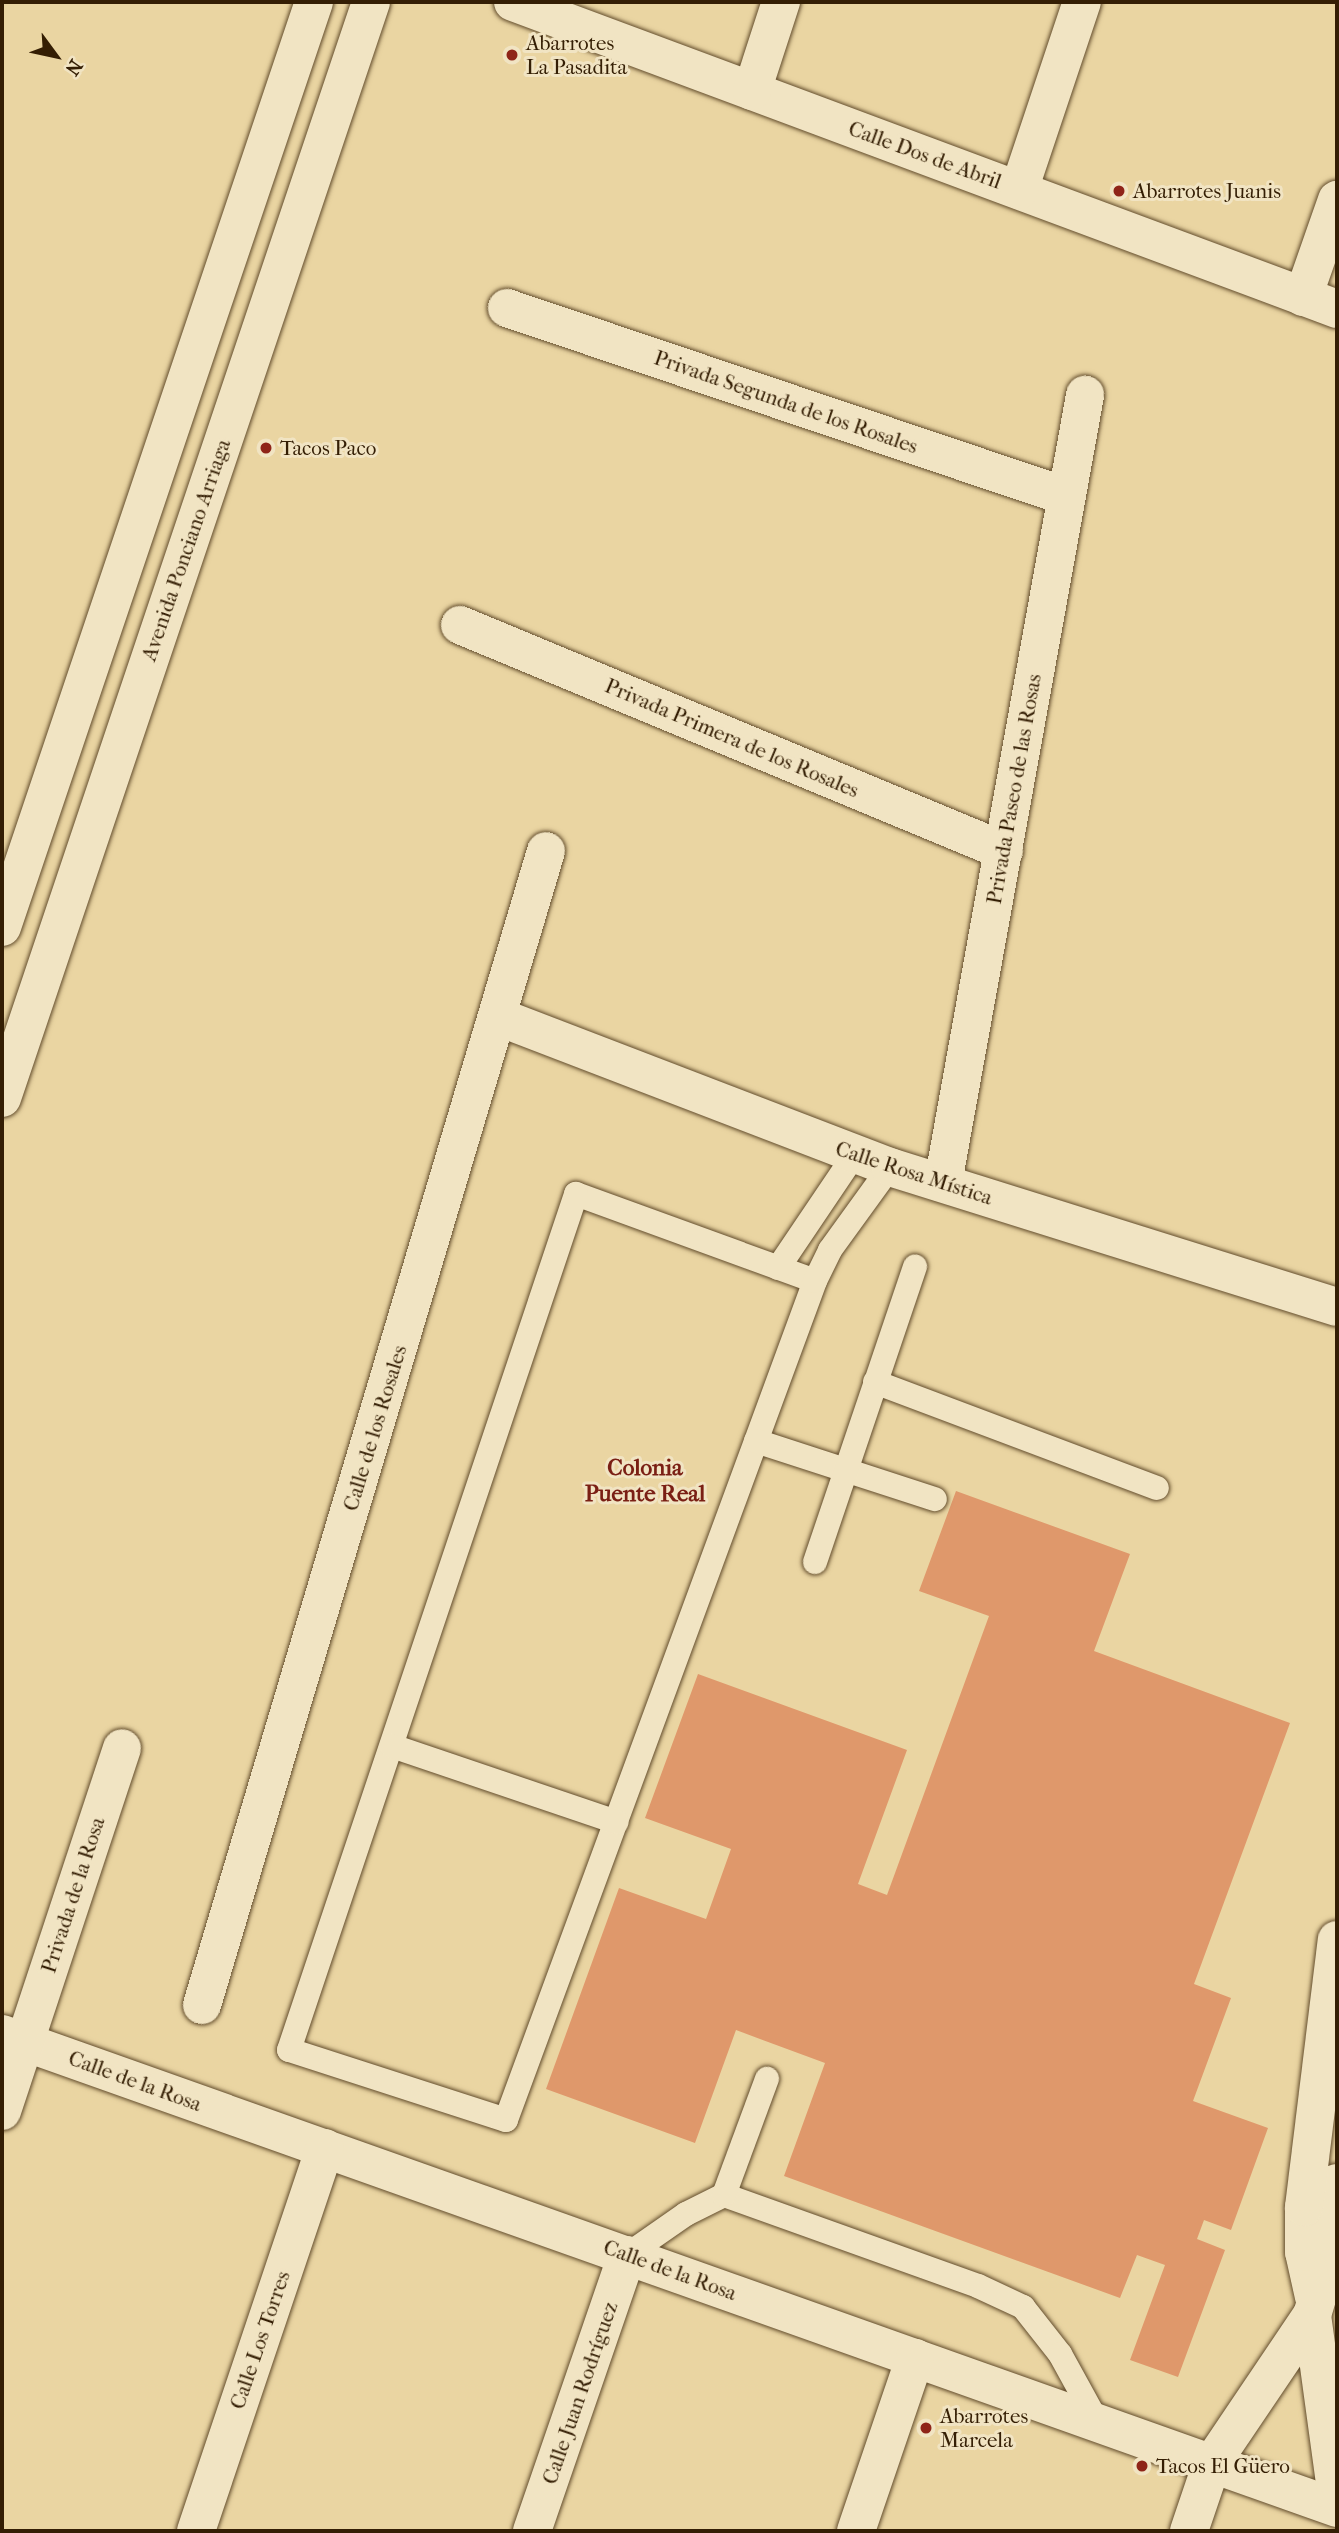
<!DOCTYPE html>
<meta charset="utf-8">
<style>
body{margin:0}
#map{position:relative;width:1339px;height:2533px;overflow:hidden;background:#ead5a2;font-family:"IM FELL French Canon",serif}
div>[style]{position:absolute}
.building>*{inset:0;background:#df986b}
.roads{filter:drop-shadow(0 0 2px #624c2c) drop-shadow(0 0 2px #624c2c)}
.service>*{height:24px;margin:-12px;padding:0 12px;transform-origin:12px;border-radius:12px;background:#f1e4c3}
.minor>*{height:38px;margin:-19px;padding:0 19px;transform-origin:19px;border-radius:19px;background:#f1e4c3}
.secondary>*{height:38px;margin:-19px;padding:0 19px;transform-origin:19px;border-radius:19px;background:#f1e4c3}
.dots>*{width:19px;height:19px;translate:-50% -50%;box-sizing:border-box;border:4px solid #f1e4c3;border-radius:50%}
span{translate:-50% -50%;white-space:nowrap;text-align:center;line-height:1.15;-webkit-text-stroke:6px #f1e4c3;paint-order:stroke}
.poi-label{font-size:21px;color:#341e04}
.left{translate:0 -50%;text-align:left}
.street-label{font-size:21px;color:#341e04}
.neighbourhood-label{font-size:23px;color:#7a1f14;font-weight:700}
.frame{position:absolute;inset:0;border:4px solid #341e04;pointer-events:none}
.north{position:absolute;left:21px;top:21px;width:70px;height:70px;-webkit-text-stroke:5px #f1e4c3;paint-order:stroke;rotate:123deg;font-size:19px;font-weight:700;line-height:28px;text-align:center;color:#341e04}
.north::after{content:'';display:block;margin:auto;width:24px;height:32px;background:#341e04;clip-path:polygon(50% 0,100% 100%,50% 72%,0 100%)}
</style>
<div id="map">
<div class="building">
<div style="clip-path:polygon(956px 1491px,1130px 1554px,1094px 1651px,1290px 1723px,1194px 1984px,1231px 1998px,1193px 2101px,1268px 2128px,1231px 2230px,1204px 2220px,1197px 2239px,1225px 2250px,1178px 2377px,1130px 2360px,1165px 2265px,1137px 2255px,1120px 2298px,784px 2176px,825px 2063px,736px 2030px,695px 2143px,546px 2089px,619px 1888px,706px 1919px,731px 1849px,645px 1818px,698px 1674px,907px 1750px,858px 1884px,887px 1895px,989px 1616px,919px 1591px)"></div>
</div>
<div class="roads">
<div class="service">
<div style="left:576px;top:1194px;width:254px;rotate:20deg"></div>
<div style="left:815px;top:1281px;width:894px;rotate:110.22deg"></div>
<div style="left:506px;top:2120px;width:228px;rotate:-162.1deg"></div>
<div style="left:289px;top:2050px;width:903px;rotate:-71.46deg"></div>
<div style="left:778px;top:1268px;width:138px;rotate:-56deg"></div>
<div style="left:815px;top:1281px;width:34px;rotate:-64deg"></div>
<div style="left:830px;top:1250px;width:102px;rotate:-54.1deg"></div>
<div style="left:875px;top:1382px;width:301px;rotate:20.6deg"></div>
<div style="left:756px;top:1441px;width:188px;rotate:18deg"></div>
<div style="left:815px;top:1562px;width:312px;rotate:-71.3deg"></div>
<div style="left:392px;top:1746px;width:237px;rotate:18.7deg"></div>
<div style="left:724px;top:2195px;width:270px;rotate:19.7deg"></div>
<div style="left:978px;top:2286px;width:50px;rotate:25deg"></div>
<div style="left:1023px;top:2307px;width:60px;rotate:51.8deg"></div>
<div style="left:1060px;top:2354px;width:79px;rotate:61.2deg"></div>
<div style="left:627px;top:2255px;width:72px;rotate:-34.8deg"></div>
<div style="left:686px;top:2214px;width:42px;rotate:-26.6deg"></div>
<div style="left:724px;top:2195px;width:124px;rotate:-69.7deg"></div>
</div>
<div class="minor">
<div style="left:513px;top:2px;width:879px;rotate:20.43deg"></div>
<div style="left:752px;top:91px;width:94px;rotate:-72deg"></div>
<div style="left:1019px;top:190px;width:198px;rotate:-71.5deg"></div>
<div style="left:1303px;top:297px;width:103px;rotate:-70.7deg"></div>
<div style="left:507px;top:308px;width:589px;rotate:18.62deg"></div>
<div style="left:460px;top:625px;width:589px;rotate:22.56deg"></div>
<div style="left:2px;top:927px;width:976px;rotate:-71.36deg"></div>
<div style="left:499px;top:1017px;width:419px;rotate:21deg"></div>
<div style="left:890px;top:1167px;width:468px;rotate:17.4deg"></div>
<div style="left:2px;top:1098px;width:1156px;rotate:-71.39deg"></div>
<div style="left:943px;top:1183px;width:801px;rotate:-79.78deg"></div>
<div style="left:202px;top:2005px;width:1204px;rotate:-73.4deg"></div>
<div style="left:2px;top:2034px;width:1417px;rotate:19.55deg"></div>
<div style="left:2px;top:2111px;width:382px;rotate:-71.7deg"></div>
<div style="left:196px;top:2531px;width:404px;rotate:-71.4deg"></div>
<div style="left:532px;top:2531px;width:292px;rotate:-71deg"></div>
<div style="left:856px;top:2531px;width:183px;rotate:-71.2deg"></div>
<div style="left:1189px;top:2531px;width:72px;rotate:-71.3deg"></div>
</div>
<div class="secondary">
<div style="left:1337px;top:2183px;width:80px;rotate:96.5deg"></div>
<div style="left:1328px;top:2262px;width:55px;rotate:106.8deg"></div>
<div style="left:1312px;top:2315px;width:184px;rotate:82.2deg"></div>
<div style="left:1314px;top:2297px;width:46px;rotate:-102.5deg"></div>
<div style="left:1304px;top:2252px;width:45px;rotate:-90deg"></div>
<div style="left:1304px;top:2207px;width:269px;rotate:-83deg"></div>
<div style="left:1212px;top:2463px;width:179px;rotate:-56deg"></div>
</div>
</div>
<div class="dots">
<div style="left:512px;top:55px;background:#8f2418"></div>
<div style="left:1119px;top:191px;background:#8f2418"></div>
<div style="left:266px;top:448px;background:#8f2418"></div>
<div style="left:926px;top:2428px;background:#8f2418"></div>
<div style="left:1142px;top:2466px;background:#8f2418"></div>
</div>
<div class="poi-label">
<span class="left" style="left:526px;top:55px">Abarrotes<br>La Pasadita</span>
<span class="left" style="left:1133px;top:191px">Abarrotes Juanis</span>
<span class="left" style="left:280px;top:448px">Tacos Paco</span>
<span class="left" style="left:940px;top:2428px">Abarrotes<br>Marcela</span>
<span class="left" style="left:1156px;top:2466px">Tacos El Güero</span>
</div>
<div class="street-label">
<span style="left:925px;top:155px;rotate:20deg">Calle Dos de Abril</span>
<span style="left:786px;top:402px;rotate:19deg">Privada Segunda de los Rosales</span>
<span style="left:186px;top:550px;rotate:-71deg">Avenida Ponciano Arriaga</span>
<span style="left:732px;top:738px;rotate:23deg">Privada Primera de los Rosales</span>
<span style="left:1014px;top:789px;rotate:-80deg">Privada Paseo de las Rosas</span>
<span style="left:914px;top:1173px;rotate:18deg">Calle Rosa Mística</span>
<span style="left:375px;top:1428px;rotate:-73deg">Calle de los Rosales</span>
<span style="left:73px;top:1895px;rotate:-72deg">Privada de la Rosa</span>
<span style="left:135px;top:2081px;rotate:20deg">Calle de la Rosa</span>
<span style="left:670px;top:2270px;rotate:20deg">Calle de la Rosa</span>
<span style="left:260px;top:2340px;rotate:-71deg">Calle Los Torres</span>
<span style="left:580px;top:2393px;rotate:-71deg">Calle Juan Rodríguez</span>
</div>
<div class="neighbourhood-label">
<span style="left:645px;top:1481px">Colonia<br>Puente Real</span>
</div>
<div class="frame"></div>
<div class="north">N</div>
</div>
